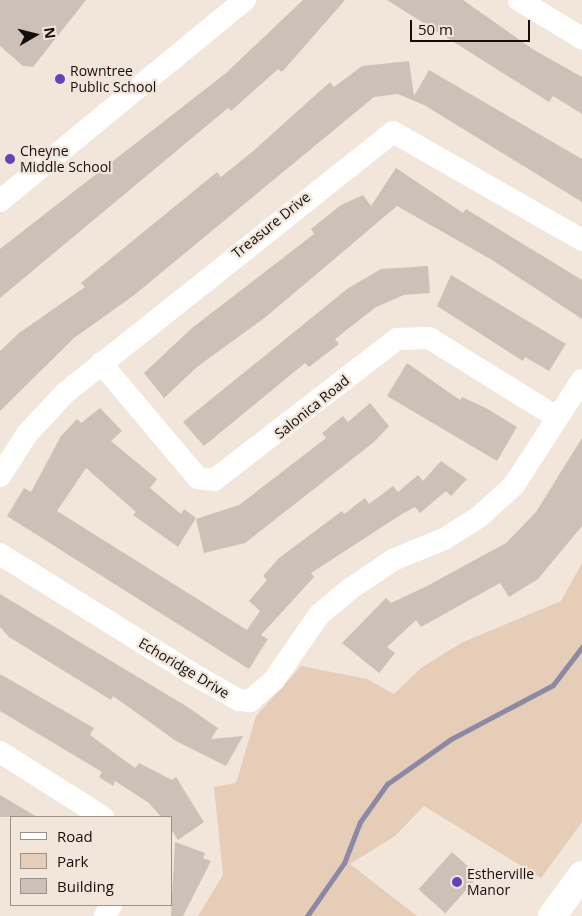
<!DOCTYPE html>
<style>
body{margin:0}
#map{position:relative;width:582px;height:916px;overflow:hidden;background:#f2e6db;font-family:"Open Sans",sans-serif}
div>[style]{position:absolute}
.green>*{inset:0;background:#e5cdb7}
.stream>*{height:5px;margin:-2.5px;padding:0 2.5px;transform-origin:2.5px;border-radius:2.5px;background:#8c89a4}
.building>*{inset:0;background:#cdc1b7;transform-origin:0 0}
.minor>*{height:22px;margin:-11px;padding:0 11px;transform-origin:11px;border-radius:11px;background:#fff}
.major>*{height:28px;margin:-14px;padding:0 14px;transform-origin:14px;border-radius:14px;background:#fff}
.dots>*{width:14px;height:14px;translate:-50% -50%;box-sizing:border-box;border:2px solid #f2e6db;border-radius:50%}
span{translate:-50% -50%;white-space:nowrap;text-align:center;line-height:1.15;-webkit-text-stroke:4.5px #f2e6db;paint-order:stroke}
.poi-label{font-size:14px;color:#130f0c}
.left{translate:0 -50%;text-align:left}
.street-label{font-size:14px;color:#130f0c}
.legend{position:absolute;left:10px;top:816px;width:162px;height:90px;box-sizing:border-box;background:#f2e6db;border:1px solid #999088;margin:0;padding:6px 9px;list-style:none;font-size:15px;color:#130f0c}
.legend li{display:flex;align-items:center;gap:10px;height:25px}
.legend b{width:25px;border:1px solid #999088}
.north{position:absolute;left:10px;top:10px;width:50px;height:50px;-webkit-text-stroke:4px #f2e6db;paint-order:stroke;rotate:82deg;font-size:14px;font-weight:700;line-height:20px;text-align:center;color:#130f0c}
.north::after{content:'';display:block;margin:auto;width:18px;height:22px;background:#130f0c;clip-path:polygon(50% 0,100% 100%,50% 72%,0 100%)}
.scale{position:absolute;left:410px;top:20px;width:120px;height:22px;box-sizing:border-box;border:2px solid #130f0c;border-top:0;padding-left:6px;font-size:15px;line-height:18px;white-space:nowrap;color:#130f0c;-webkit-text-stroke:4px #f2e6db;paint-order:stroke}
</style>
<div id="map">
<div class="green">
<div style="clip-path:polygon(582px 563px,582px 822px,541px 878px,424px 806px,395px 836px,350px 864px,417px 916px,198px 916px,223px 875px,214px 787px,236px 783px,256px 716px,301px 666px,367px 679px,394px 694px,421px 668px,461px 643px,561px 601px)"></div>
</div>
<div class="stream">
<div style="left:307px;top:916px;width:65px;rotate:-55.1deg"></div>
<div style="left:344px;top:863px;width:44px;rotate:-68.7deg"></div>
<div style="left:360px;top:822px;width:47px;rotate:-54.6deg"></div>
<div style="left:387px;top:784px;width:78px;rotate:-35.1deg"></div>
<div style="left:451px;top:739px;width:115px;rotate:-27.9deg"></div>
<div style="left:553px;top:685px;width:48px;rotate:-52.7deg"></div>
</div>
<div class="building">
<div style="clip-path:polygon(0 0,86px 0,33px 67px,23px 66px,0 46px)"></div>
<div style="clip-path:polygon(303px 0,345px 0,282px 72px,278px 69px,231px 111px,228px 108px,0 298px,0 249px,226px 73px)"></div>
<div style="clip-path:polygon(387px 0,463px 0,534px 50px,582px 77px,582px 114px,553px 96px,549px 102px)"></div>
<div style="clip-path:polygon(409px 61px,414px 96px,429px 70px,582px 159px,582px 202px,424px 105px,398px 94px,374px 97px,133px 296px,74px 338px,0 411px,0 351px,19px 333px,85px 287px,81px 283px,217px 172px,221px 177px,252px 152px,330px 82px,334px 87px,362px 66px)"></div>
<div style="clip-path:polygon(396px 168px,463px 213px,466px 209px,582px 280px,582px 319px,492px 260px,397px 206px,267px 316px,197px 367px,164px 398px,144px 373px,192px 328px,314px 234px,311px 229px,341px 205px,363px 195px,371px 206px)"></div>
<div style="clip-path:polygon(428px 266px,430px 293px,404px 295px,376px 307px,335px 339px,339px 344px,309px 367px,305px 363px,204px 446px,183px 422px,347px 289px,381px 269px)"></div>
<div style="clip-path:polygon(451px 275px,566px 344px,549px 371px,525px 357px,523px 361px,437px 306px)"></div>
<div style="clip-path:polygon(407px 363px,460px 400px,462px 397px,486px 408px,517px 427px,497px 461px,387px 396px)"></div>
<div style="clip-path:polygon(370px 403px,389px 426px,374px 442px,245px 543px,204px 553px,196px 519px,239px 505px,326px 438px,322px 433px,343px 416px,348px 422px)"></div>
<div style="clip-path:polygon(100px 408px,122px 431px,111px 441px,157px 479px,150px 488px,181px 514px,184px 509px,196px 518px,178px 547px,133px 515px,136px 512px,86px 468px,57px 511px,247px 630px,260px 611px,249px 601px,267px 580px,263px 576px,279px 558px,342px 511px,344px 514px,365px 498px,369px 504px,393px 486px,398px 492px,418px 475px,423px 481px,441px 461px,467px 479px,451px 496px,446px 491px,420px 513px,415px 507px,402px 514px,311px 573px,314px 577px,261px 635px,268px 639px,249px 669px,7px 516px,24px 488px,31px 492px,61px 436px,77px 419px,81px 423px)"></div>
<div style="clip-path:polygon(582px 438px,582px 526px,538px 579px,509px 597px,500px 583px,421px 627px,416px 620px,387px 647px,395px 653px,379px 673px,342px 643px,386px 598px,391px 603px,427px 586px,506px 543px,536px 512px)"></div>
<div style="clip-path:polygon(0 594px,186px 706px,218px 728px,211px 739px,243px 736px,226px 766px,176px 741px,113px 696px,111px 700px,9px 637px,0 627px)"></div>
<div style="clip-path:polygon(0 674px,94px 728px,90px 735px,135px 768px,139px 763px,172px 780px,176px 777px,204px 822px,178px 840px,171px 829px,171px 817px,161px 817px,149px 803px,115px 781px,113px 786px,99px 777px,102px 772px,0 711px)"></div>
<div style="clip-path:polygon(0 795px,37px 817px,0 817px)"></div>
<div style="clip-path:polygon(175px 842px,205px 853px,203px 858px,211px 861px,183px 916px,171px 916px)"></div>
<div style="left:452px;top:852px;width:36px;height:50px;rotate:42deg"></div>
</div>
<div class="minor">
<div style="left:519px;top:0;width:74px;rotate:31.1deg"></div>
<div style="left:0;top:201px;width:317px;rotate:-39.4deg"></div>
<div style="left:101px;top:363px;width:150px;rotate:49.9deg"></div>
<div style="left:198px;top:478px;width:16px;rotate:7deg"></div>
<div style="left:214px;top:480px;width:231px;rotate:-37.6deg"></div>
<div style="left:397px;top:339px;width:32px;rotate:-2deg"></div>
<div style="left:429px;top:338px;width:148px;rotate:31.8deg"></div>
<div style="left:0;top:476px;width:50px;rotate:-57.3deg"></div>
<div style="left:27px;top:434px;width:56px;rotate:-47.2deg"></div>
<div style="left:65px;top:393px;width:419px;rotate:-38.5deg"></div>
<div style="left:393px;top:132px;width:218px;rotate:29.7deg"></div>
<div style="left:0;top:554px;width:225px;rotate:31.9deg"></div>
<div style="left:191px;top:673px;width:55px;rotate:29.4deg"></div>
<div style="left:239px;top:700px;width:11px;rotate:5deg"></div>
<div style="left:250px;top:701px;width:32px;rotate:-41deg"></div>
<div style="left:274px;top:680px;width:79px;rotate:-55.3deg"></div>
<div style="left:319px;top:615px;width:40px;rotate:-40deg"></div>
<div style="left:350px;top:589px;width:52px;rotate:-34deg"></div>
<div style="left:393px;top:560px;width:55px;rotate:-22.4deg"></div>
<div style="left:444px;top:539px;width:41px;rotate:-32.2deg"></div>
<div style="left:479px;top:517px;width:47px;rotate:-42.4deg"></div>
<div style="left:514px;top:485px;width:125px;rotate:-57.1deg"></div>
<div style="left:0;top:752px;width:122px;rotate:32.3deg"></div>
<div style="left:105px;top:916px;width:13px;rotate:-61deg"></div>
</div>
<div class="major">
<div style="left:552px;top:916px;width:51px;rotate:-53.8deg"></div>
</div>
<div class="dots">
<div style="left:60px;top:79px;background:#6542ba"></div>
<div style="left:10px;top:159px;background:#6542ba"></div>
<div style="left:457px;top:882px;background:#6542ba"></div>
</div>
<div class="poi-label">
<span class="left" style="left:70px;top:79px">Rowntree<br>Public School</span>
<span class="left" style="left:20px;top:159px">Cheyne<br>Middle School</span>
<span class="left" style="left:467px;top:882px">Estherville<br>Manor</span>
</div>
<div class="street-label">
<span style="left:271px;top:225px;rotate:-39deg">Treasure Drive</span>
<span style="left:312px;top:407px;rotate:-39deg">Salonica Road</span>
<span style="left:184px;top:668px;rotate:31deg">Echoridge Drive</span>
</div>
<ul class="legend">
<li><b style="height:6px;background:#fff"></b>Road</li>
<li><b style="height:14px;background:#e5cdb7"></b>Park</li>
<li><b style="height:14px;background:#cdc1b7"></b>Building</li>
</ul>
<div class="north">N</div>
<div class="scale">50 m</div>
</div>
